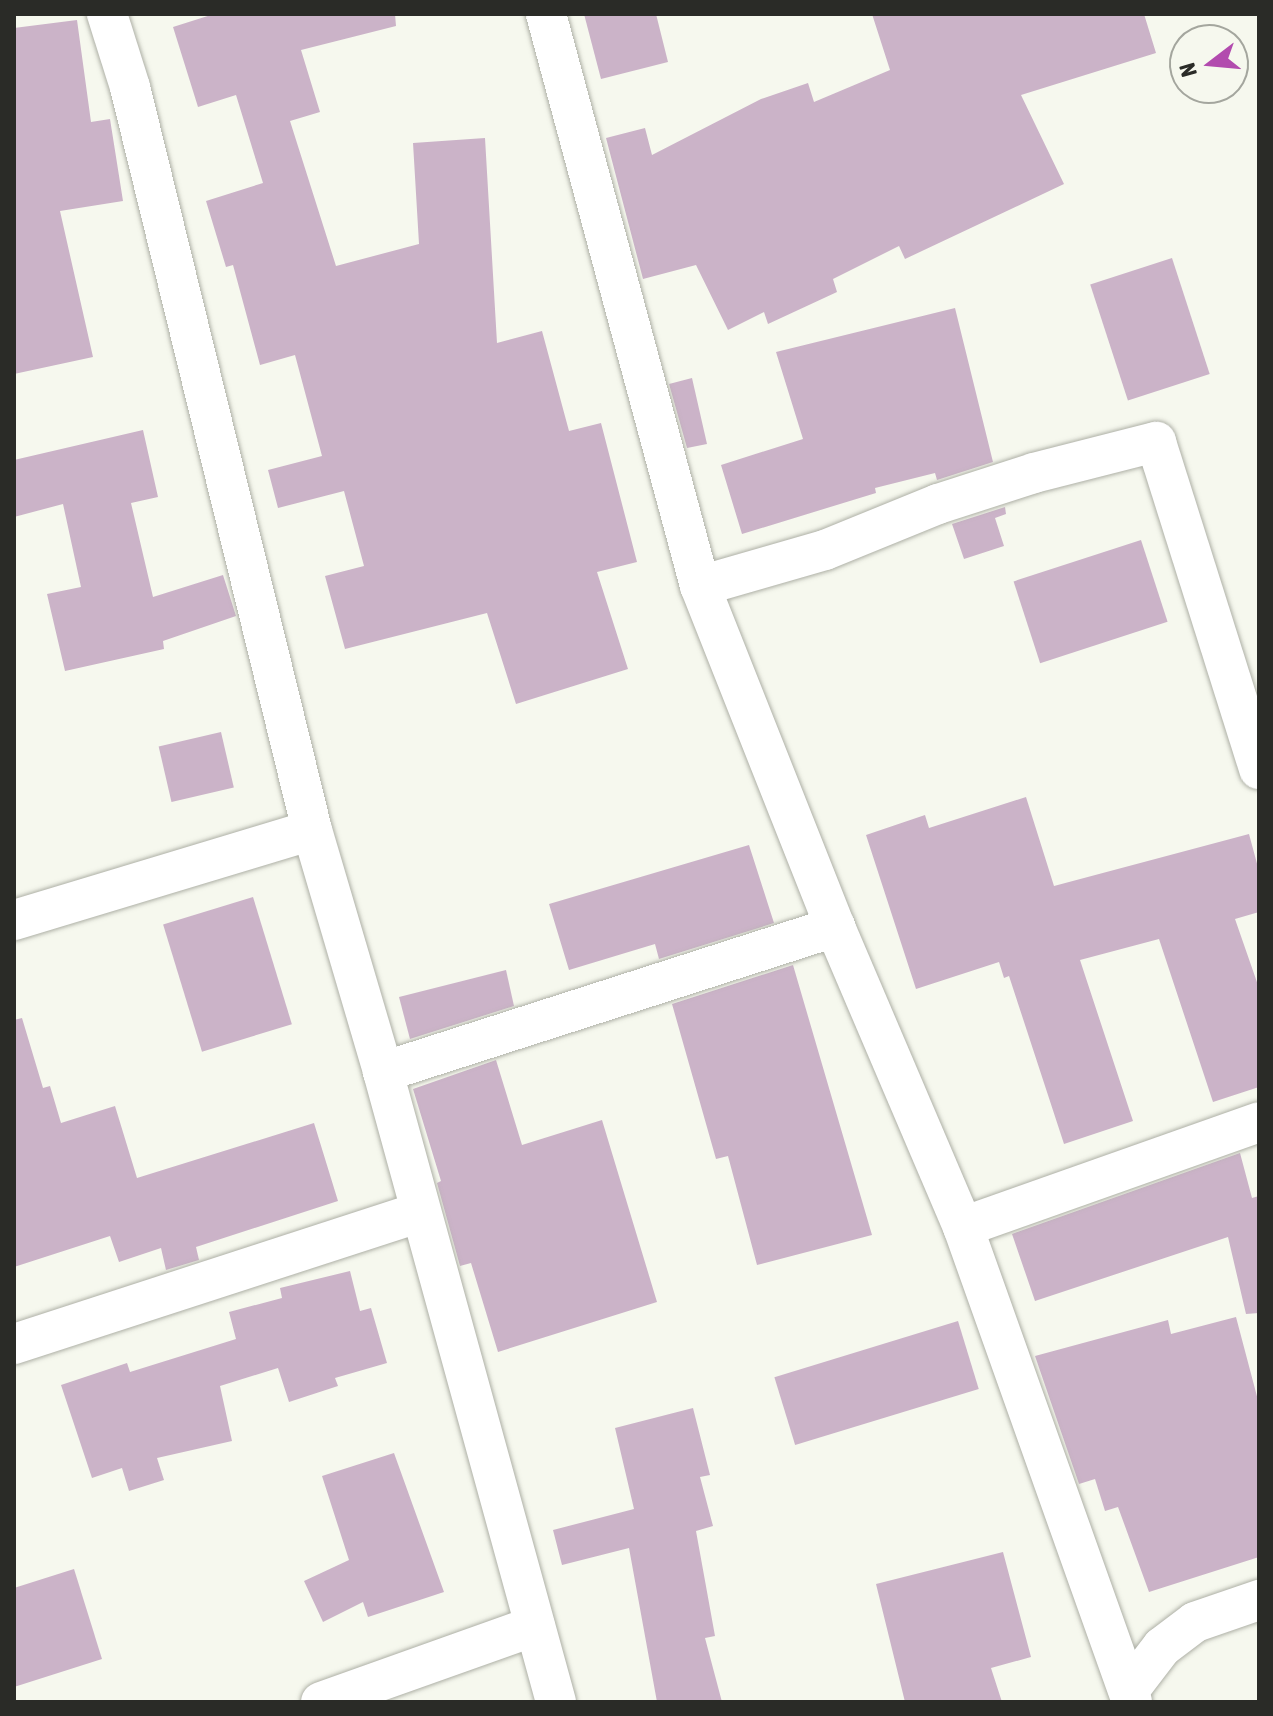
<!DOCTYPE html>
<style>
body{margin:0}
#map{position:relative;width:1273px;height:1716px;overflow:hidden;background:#f6f8ee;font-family:"Asap Condensed",sans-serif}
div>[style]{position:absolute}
.building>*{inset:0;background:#cbb3c8;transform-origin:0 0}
.roads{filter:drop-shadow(0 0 2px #aeb0a6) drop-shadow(0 0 2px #aeb0a6)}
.minor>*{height:40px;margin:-20px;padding:0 20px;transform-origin:20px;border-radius:20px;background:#fff}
span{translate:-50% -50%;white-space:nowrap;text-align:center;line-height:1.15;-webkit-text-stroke:6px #f6f8ee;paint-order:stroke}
.frame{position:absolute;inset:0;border:16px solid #2a2b27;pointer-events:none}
.north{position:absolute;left:1169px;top:24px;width:80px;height:80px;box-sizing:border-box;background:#f6f8ee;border:2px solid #a4a69e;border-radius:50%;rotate:254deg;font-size:22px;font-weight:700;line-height:32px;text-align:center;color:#2a2b27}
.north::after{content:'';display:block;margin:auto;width:28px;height:36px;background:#b24bae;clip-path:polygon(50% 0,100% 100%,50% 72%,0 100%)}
</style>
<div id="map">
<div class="building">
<div style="clip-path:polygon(214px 14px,395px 14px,396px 26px,301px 50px,320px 112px,290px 121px,336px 266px,419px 244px,413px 143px,485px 138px,497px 343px,542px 331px,569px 431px,601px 423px,637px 562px,597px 572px,628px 669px,516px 704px,487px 613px,345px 649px,325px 576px,364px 566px,344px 491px,278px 508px,268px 470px,322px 456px,295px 355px,260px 365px,233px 265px,226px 267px,206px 201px,263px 183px,236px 95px,198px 107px,173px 27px)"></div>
<div style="clip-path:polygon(584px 14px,656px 14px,668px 62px,601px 79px)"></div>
<div style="clip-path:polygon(872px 14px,1144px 14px,1156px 53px,1021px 95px,1064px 184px,905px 259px,899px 246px,833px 279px,837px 292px,768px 324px,764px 312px,728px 330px,696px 265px,643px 279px,606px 138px,645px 128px,652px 155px,761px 99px,808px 83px,814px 102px,890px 70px)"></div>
<div style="clip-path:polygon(77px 20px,91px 122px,110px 119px,123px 201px,60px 211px,93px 357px,14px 374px,14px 28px)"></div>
<div style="left:1172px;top:258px;width:122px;height:86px;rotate:72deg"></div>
<div style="clip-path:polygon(955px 308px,993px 462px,937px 480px,935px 473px,875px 488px,876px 493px,742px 534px,721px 465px,803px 439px,776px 352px)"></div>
<div style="clip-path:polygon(692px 378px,707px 444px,687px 448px,669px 384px)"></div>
<div style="clip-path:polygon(143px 430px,158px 497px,131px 503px,153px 597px,223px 575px,236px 616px,163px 641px,164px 649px,65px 671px,47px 594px,81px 587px,63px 504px,14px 517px,14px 460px)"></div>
<div style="clip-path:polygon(1005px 507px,1006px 514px,995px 518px,1004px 546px,964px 559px,952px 524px)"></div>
<div style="left:1141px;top:540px;width:86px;height:134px;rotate:72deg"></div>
<div style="left:221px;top:732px;width:57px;height:64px;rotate:77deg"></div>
<div style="clip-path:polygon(1026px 797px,1054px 886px,1249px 834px,1259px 871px,1259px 912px,1235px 919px,1259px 988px,1259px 1087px,1213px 1102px,1159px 939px,1080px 960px,1133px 1121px,1064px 1144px,1009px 976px,1004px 978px,999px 962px,916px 989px,866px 835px,925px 815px,929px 828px)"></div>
<div style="clip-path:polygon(749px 845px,774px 923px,659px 959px,655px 944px,569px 970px,549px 904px)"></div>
<div style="left:253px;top:897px;width:133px;height:94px;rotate:73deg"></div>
<div style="clip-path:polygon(793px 965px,872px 1235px,757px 1265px,728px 1156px,716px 1159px,672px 1004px)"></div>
<div style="clip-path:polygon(506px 970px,514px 1006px,410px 1039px,399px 997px)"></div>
<div style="clip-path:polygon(22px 1018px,43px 1088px,50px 1086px,61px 1123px,115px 1106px,137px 1178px,314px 1123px,338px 1201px,196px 1247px,199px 1260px,166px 1270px,161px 1248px,119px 1262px,110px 1236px,14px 1267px,14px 1020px)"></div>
<div style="clip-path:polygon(496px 1060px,522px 1145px,602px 1120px,657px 1302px,498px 1352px,471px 1263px,460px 1266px,437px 1183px,441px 1181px,413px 1089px)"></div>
<div style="clip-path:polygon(1240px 1153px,1252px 1198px,1259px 1196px,1259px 1313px,1246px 1314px,1228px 1237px,1035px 1301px,1012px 1234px)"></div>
<div style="clip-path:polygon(350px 1271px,360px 1311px,371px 1308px,387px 1363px,335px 1378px,338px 1386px,289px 1402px,278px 1368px,220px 1386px,232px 1441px,157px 1458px,164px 1480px,129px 1491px,122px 1468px,92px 1478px,61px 1385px,127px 1363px,130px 1372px,236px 1339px,229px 1312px,282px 1298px,280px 1288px)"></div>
<div style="clip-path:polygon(1236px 1317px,1259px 1404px,1259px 1557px,1149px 1592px,1118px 1507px,1105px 1511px,1095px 1479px,1079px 1484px,1035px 1356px,1168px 1320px,1171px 1334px)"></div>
<div style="left:958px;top:1321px;width:71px;height:192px;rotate:73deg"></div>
<div style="clip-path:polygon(693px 1408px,710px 1475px,700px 1477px,713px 1526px,696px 1531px,715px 1636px,705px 1638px,722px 1702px,657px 1702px,629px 1548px,562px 1565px,553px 1530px,634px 1509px,615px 1428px)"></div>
<div style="clip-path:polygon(394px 1453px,444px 1592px,368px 1617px,363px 1602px,323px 1622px,304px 1581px,349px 1560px,322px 1476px)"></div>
<div style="clip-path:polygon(1003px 1552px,1031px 1657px,991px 1668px,1002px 1702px,905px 1702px,876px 1584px)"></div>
<div style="clip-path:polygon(74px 1569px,102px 1659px,14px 1687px,14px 1588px)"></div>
</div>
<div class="roads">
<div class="minor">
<div style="left:107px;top:14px;width:77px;rotate:72.5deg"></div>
<div style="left:130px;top:87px;width:765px;rotate:76.24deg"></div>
<div style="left:312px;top:830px;width:252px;rotate:73.6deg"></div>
<div style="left:383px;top:1072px;width:653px;rotate:74.64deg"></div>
<div style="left:546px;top:14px;width:592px;rotate:74.93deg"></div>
<div style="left:700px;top:586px;width:367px;rotate:68.4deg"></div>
<div style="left:835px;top:927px;width:326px;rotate:66.9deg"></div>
<div style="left:963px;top:1227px;width:504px;rotate:70.41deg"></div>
<div style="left:700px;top:586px;width:130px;rotate:-16.1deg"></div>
<div style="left:825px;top:550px;width:122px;rotate:-22.2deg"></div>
<div style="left:938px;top:504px;width:101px;rotate:-17.9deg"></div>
<div style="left:1034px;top:473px;width:126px;rotate:-14.3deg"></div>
<div style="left:1156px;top:442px;width:343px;rotate:72.5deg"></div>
<div style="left:14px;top:920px;width:311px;rotate:-16.8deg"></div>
<div style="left:383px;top:1072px;width:475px;rotate:-17.8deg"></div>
<div style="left:963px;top:1227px;width:314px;rotate:-19.5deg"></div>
<div style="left:14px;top:1344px;width:427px;rotate:-18deg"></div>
<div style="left:1129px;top:1690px;width:54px;rotate:-52.5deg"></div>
<div style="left:1162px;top:1647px;width:41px;rotate:-37.1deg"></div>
<div style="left:1195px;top:1622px;width:68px;rotate:-19deg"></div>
<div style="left:321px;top:1702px;width:227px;rotate:-19.6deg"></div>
</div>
</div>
<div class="frame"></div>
<div class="north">N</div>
</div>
